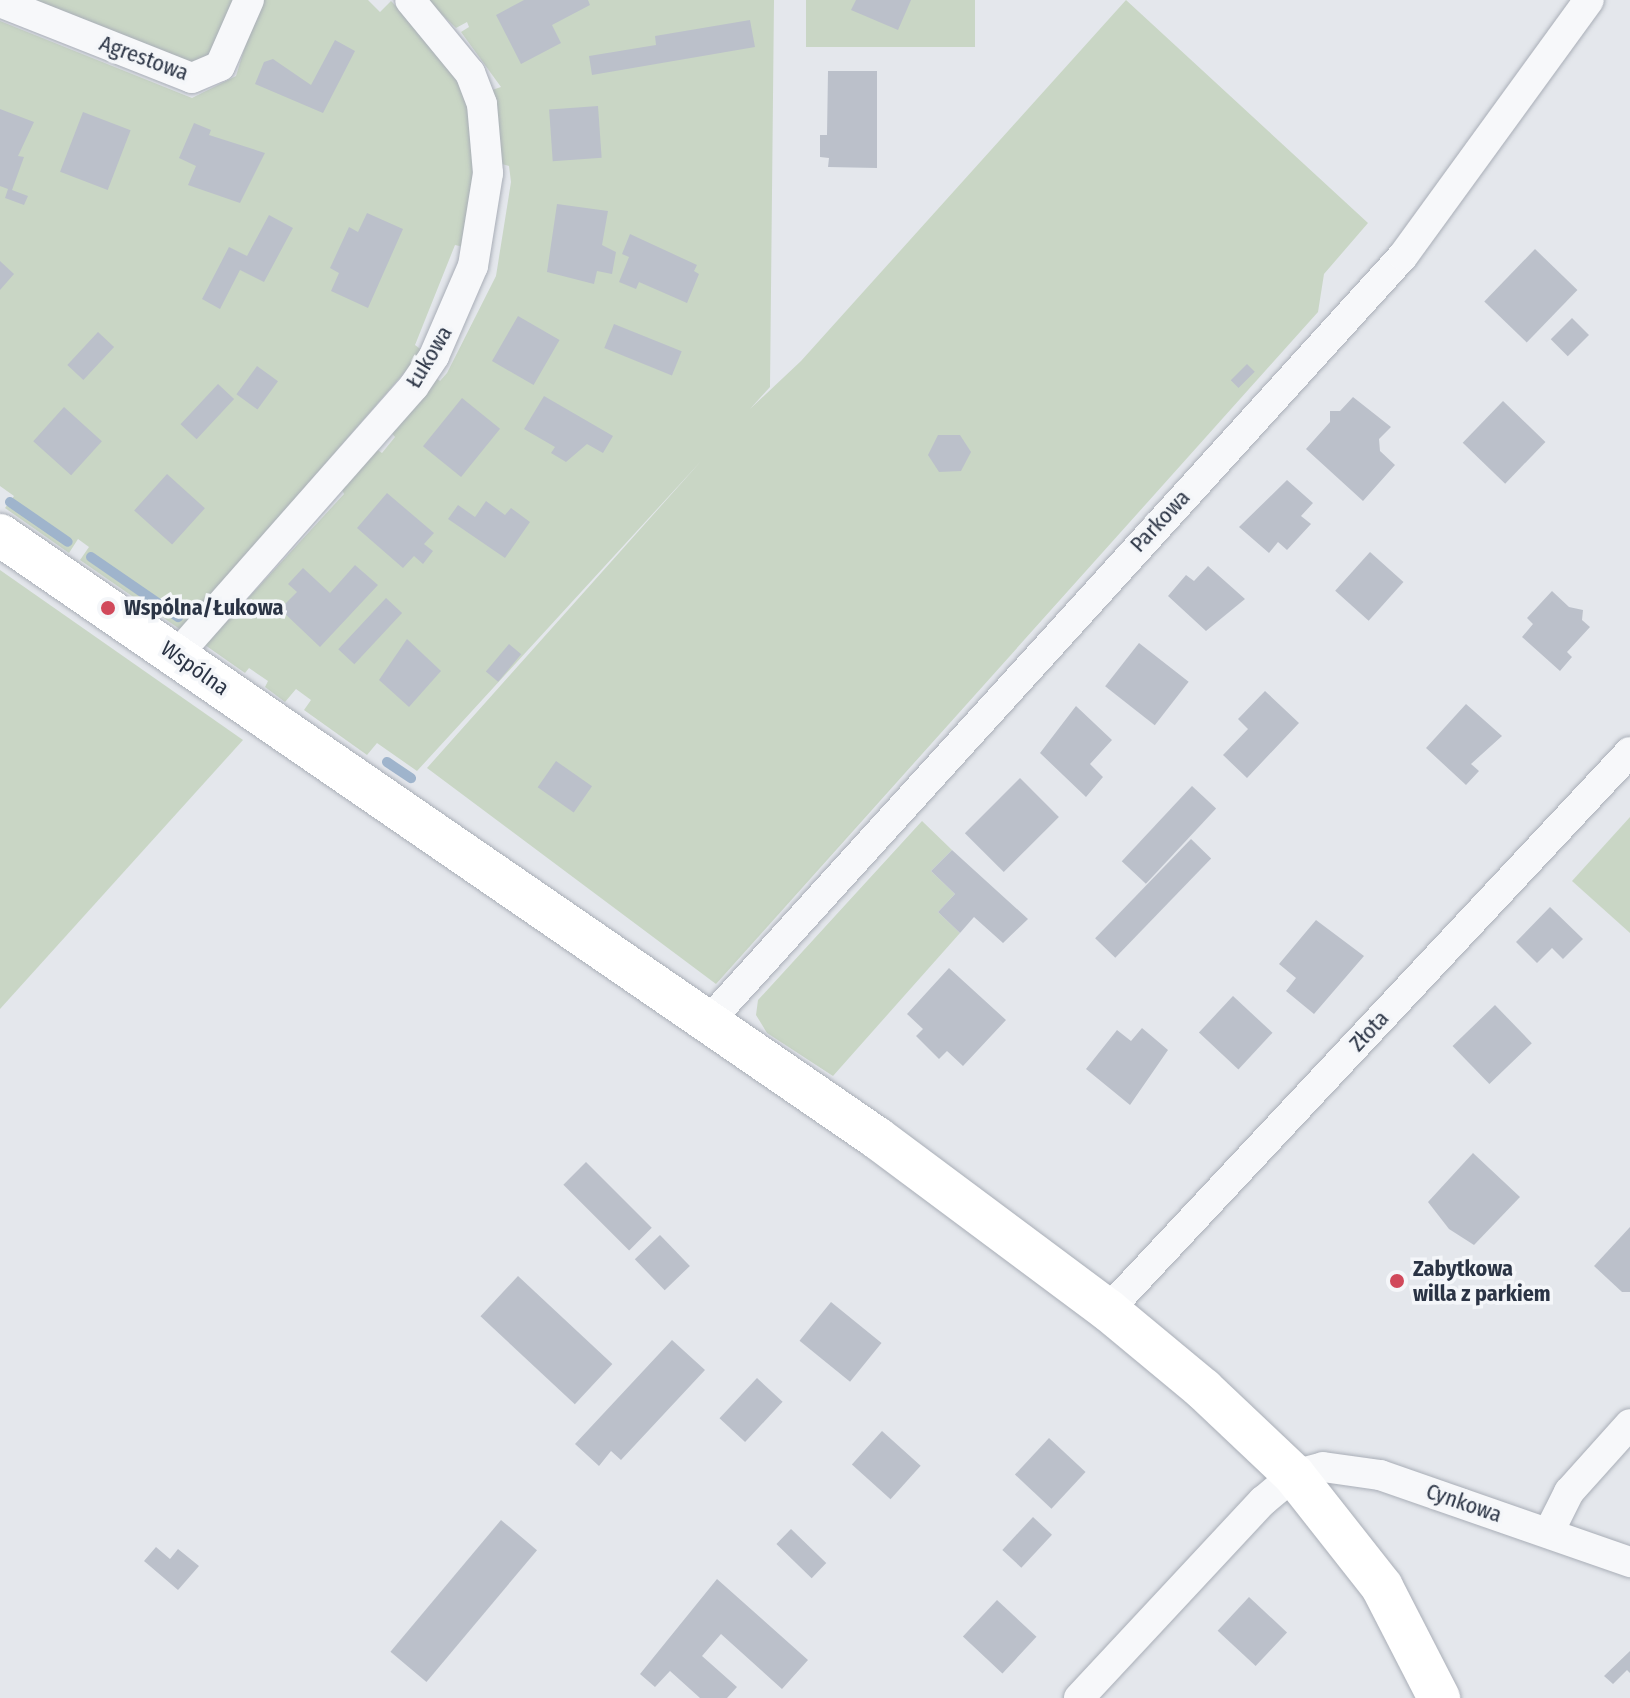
<!DOCTYPE html>
<meta charset="utf-8">
<style>
body{margin:0}
#map{position:relative;width:1630px;height:1698px;overflow:hidden;background:#e4e7ec;font-family:"Fira Sans Condensed",sans-serif}
div>[style]{position:absolute}
.green>*{inset:0;background:#c9d6c5;transform-origin:0 0}
.stream>*{height:10px;margin:-5px;padding:0 5px;transform-origin:5px;border-radius:5px;background:#9fb4cc}
.building>*{inset:0;background:#bbc0ca;transform-origin:0 0}
.roads{filter:drop-shadow(0 0 2px #a9aeb7) drop-shadow(0 0 2px #a9aeb7)}
.street>*{height:30px;margin:-15px;padding:0 15px;transform-origin:15px;border-radius:15px;background:#f7f8fa}
.secondary>*{height:42px;margin:-21px;padding:0 21px;transform-origin:21px;border-radius:21px;background:#fff}
.dots>*{width:22px;height:22px;translate:-50% -50%;box-sizing:border-box;border:4px solid #f4f6f9;border-radius:50%}
span{translate:-50% -50%;white-space:nowrap;text-align:center;line-height:1.15;-webkit-text-stroke:7px #f4f6f9;paint-order:stroke}
.street-label{font-size:22px;color:#2b3445}
.poi-label{font-size:22px;color:#2b3445;font-weight:700}
.left{translate:0 -50%;text-align:left}
</style>
<div id="map">
<div class="green">
<div style="clip-path:polygon(24px 0,236px 0,213px 54px,199px 67px)"></div>
<div style="clip-path:polygon(259px 0,368px 0,380px 12px,391px 1px,443px 55px,468px 98px,476px 167px,464px 247px,455px 245px,415px 345px,423px 351px,181px 630px,80px 560px,89px 547px,78px 539px,69px 553px,5px 508px,14px 496px,0 486px,0 21px,192px 98px,236px 76px)"></div>
<div style="clip-path:polygon(427px 0,774px 0,770px 387px,750px 409px,801px 361px,1126px 0,1368px 223px,1324px 274px,1318px 312px,716px 984px,427px 768px,702px 460px,417px 771px,377px 743px,367px 755px,304px 710px,311px 700px,296px 689px,285px 702px,265px 687px,268px 681px,249px 668px,245px 673px,205px 645px,344px 494px,341px 487px,375px 448px,382px 453px,395px 437px,391px 432px,435px 377px,440px 381px,447px 373px,496px 276px,511px 182px,509px 166px,502px 164px,492px 90px,501px 87px,461px 32px,469px 27px,467px 22px,456px 28px)"></div>
<div style="left:806px;top:0;width:169px;height:47px"></div>
<div style="clip-path:polygon(0 570px,243px 740px,0 1009px)"></div>
<div style="clip-path:polygon(1630px 817px,1630px 933px,1572px 881px)"></div>
<div style="clip-path:polygon(922px 821px,952px 850px,931px 871px,955px 894px,938px 912px,960px 933px,833px 1076px,767px 1033px,756px 1015px,758px 1000px)"></div>
</div>
<div class="stream">
<div style="left:10px;top:502px;width:70px;rotate:34.6deg"></div>
<div style="left:91px;top:557px;width:106px;rotate:34.6deg"></div>
<div style="left:387px;top:762px;width:29px;rotate:34deg"></div>
</div>
<div class="building">
<div style="clip-path:polygon(524px 0,588px 0,590px 5px,552px 25px,561px 43px,521px 64px,496px 15px)"></div>
<div style="clip-path:polygon(856px 0,911px 0,898px 30px,851px 10px)"></div>
<div style="clip-path:polygon(750px 20px,755px 47px,592px 75px,589px 56px,656px 45px,655px 36px)"></div>
<div style="clip-path:polygon(335px 40px,355px 51px,323px 113px,255px 84px,264px 62px,273px 59px,311px 85px)"></div>
<div style="clip-path:polygon(828px 71px,877px 71px,877px 168px,828px 167px,829px 158px,820px 157px,820px 135px,827px 135px)"></div>
<div style="left:598px;top:106px;width:52px;height:49px;rotate:86deg"></div>
<div style="clip-path:polygon(0 109px,34px 122px,18px 156px,24px 157px,12px 190px,28px 196px,24px 205px,5px 198px,8px 189px,0 186px)"></div>
<div style="left:83px;top:112px;width:51px;height:64px;rotate:21deg"></div>
<div style="clip-path:polygon(194px 123px,211px 130px,209px 135px,265px 153px,240px 203px,188px 185px,196px 166px,179px 158px)"></div>
<div style="clip-path:polygon(557px 204px,608px 211px,602px 245px,616px 252px,612px 274px,597px 271px,594px 284px,547px 272px)"></div>
<div style="clip-path:polygon(367px 213px,403px 229px,368px 308px,331px 291px,339px 273px,330px 268px,349px 227px,358px 232px)"></div>
<div style="clip-path:polygon(269px 215px,293px 228px,264px 282px,240px 270px,220px 309px,202px 299px,229px 247px,247px 256px)"></div>
<div style="clip-path:polygon(630px 234px,697px 265px,694px 271px,699px 274px,687px 303px,639px 282px,636px 289px,619px 282px,629px 257px,622px 254px)"></div>
<div style="left:1535px;top:249px;width:59px;height:73px;rotate:44deg"></div>
<div style="clip-path:polygon(0 261px,14px 274px,0 290px)"></div>
<div style="left:518px;top:316px;width:48px;height:52px;rotate:30deg"></div>
<div style="left:1572px;top:318px;width:24px;height:30px;rotate:45deg"></div>
<div style="left:614px;top:324px;width:73px;height:26px;rotate:22deg"></div>
<div style="left:98px;top:332px;width:22px;height:45px;rotate:43deg"></div>
<div style="left:1247px;top:364px;width:11px;height:23px;rotate:45deg"></div>
<div style="left:257px;top:366px;width:26px;height:35px;rotate:36deg"></div>
<div style="left:218px;top:384px;width:22px;height:55px;rotate:43deg"></div>
<div style="clip-path:polygon(544px 396px,613px 436px,603px 453px,587px 444px,566px 462px,551px 453px,555px 447px,524px 429px)"></div>
<div style="clip-path:polygon(1353px 397px,1391px 427px,1379px 439px,1380px 451px,1395px 465px,1363px 501px,1306px 449px,1330px 422px,1330px 411px,1340px 411px)"></div>
<div style="left:462px;top:398px;width:49px;height:62px;rotate:39deg"></div>
<div style="left:1503px;top:401px;width:59px;height:58px;rotate:44deg"></div>
<div style="left:64px;top:407px;width:51px;height:46px;rotate:42deg"></div>
<div style="clip-path:polygon(938px 435px,960px 435px,971px 452px,961px 471px,939px 472px,928px 455px)"></div>
<div style="left:167px;top:474px;width:51px;height:49px;rotate:42deg"></div>
<div style="clip-path:polygon(1287px 480px,1313px 503px,1301px 516px,1311px 524px,1287px 550px,1278px 542px,1269px 553px,1239px 527px)"></div>
<div style="clip-path:polygon(387px 493px,434px 533px,424px 544px,433px 551px,423px 564px,414px 556px,403px 568px,357px 528px)"></div>
<div style="clip-path:polygon(486px 501px,505px 515px,511px 508px,530px 522px,505px 558px,448px 519px,458px 505px,475px 517px)"></div>
<div style="left:1370px;top:552px;width:45px;height:52px;rotate:42deg"></div>
<div style="clip-path:polygon(355px 565px,378px 585px,320px 647px,280px 609px,297px 592px,288px 584px,303px 568px,330px 593px)"></div>
<div style="clip-path:polygon(1208px 566px,1245px 599px,1206px 631px,1168px 596px,1186px 575px,1194px 581px)"></div>
<div style="clip-path:polygon(1552px 591px,1569px 607px,1583px 610px,1582px 620px,1590px 627px,1567px 652px,1572px 657px,1560px 671px,1522px 637px,1533px 624px,1527px 618px)"></div>
<div style="left:386px;top:598px;width:22px;height:70px;rotate:43deg"></div>
<div style="clip-path:polygon(407px 639px,441px 671px,409px 707px,379px 680px)"></div>
<div style="left:1139px;top:643px;width:63px;height:55px;rotate:38deg"></div>
<div style="left:509px;top:644px;width:16px;height:36px;rotate:40deg"></div>
<div style="clip-path:polygon(1265px 691px,1299px 723px,1247px 778px,1223px 755px,1248px 729px,1238px 719px)"></div>
<div style="clip-path:polygon(1466px 704px,1502px 736px,1471px 764px,1479px 771px,1466px 785px,1426px 748px)"></div>
<div style="clip-path:polygon(1076px 706px,1112px 740px,1090px 764px,1103px 777px,1086px 797px,1040px 753px)"></div>
<div style="left:556px;top:761px;width:44px;height:32px;rotate:35deg"></div>
<div style="left:1020px;top:778px;width:55px;height:78px;rotate:45deg"></div>
<div style="left:1192px;top:786px;width:33px;height:103px;rotate:43deg"></div>
<div style="left:1191px;top:839px;width:28px;height:138px;rotate:44deg"></div>
<div style="clip-path:polygon(952px 850px,1028px 919px,1003px 943px,974px 917px,960px 933px,938px 912px,955px 894px,931px 871px)"></div>
<div style="clip-path:polygon(1550px 907px,1583px 939px,1563px 959px,1552px 948px,1537px 963px,1516px 942px)"></div>
<div style="clip-path:polygon(1316px 920px,1364px 956px,1314px 1014px,1286px 991px,1296px 978px,1279px 964px)"></div>
<div style="clip-path:polygon(949px 968px,1006px 1020px,963px 1066px,947px 1051px,939px 1059px,916px 1036px,923px 1029px,907px 1014px)"></div>
<div style="left:1233px;top:996px;width:54px;height:50px;rotate:43deg"></div>
<div style="left:1495px;top:1005px;width:53px;height:59px;rotate:46deg"></div>
<div style="clip-path:polygon(1142px 1028px,1168px 1050px,1130px 1105px,1086px 1069px,1117px 1030px,1131px 1041px)"></div>
<div style="clip-path:polygon(1473px 1153px,1520px 1197px,1474px 1245px,1449px 1229px,1428px 1202px)"></div>
<div style="left:586px;top:1162px;width:93px;height:32px;rotate:45deg"></div>
<div style="clip-path:polygon(1630px 1227px,1630px 1292px,1622px 1292px,1594px 1266px)"></div>
<div style="left:660px;top:1235px;width:43px;height:35px;rotate:46deg"></div>
<div style="left:518px;top:1276px;width:129px;height:55px;rotate:43deg"></div>
<div style="left:831px;top:1302px;width:65px;height:50px;rotate:39deg"></div>
<div style="clip-path:polygon(672px 1340px,705px 1370px,621px 1460px,611px 1451px,599px 1466px,575px 1444px)"></div>
<div style="left:757px;top:1378px;width:35px;height:55px;rotate:43deg"></div>
<div style="left:882px;top:1431px;width:52px;height:45px;rotate:42deg"></div>
<div style="left:1049px;top:1438px;width:50px;height:50px;rotate:43deg"></div>
<div style="left:1033px;top:1517px;width:26px;height:45px;rotate:43deg"></div>
<div style="left:501px;top:1520px;width:47px;height:172px;rotate:40deg"></div>
<div style="left:791px;top:1529px;width:49px;height:21px;rotate:44deg"></div>
<div style="clip-path:polygon(156px 1547px,170px 1559px,178px 1549px,199px 1566px,178px 1590px,144px 1561px)"></div>
<div style="clip-path:polygon(717px 1579px,808px 1660px,782px 1689px,721px 1634px,702px 1656px,737px 1687px,727px 1698px,700px 1698px,670px 1671px,655px 1687px,640px 1674px)"></div>
<div style="left:1249px;top:1597px;width:52px;height:46px;rotate:43deg"></div>
<div style="left:997px;top:1600px;width:54px;height:50px;rotate:43deg"></div>
<div style="clip-path:polygon(1630px 1651px,1630px 1673px,1627px 1670px,1613px 1684px,1604px 1676px)"></div>
</div>
<div class="roads">
<div class="street">
<div style="left:0;top:2px;width:206px;rotate:21.6deg"></div>
<div style="left:192px;top:78px;width:30px;rotate:-23deg"></div>
<div style="left:220px;top:66px;width:72px;rotate:-66.3deg"></div>
<div style="left:176px;top:656px;width:360px;rotate:-48.6deg"></div>
<div style="left:414px;top:386px;width:36px;rotate:-56deg"></div>
<div style="left:434px;top:356px;width:98px;rotate:-66.6deg"></div>
<div style="left:473px;top:266px;width:94px;rotate:-80.8deg"></div>
<div style="left:488px;top:173px;width:69px;rotate:-95deg"></div>
<div style="left:482px;top:104px;width:33px;rotate:-111deg"></div>
<div style="left:470px;top:73px;width:94px;rotate:-129.4deg"></div>
<div style="left:707px;top:1023px;width:1036px;rotate:-47.78deg"></div>
<div style="left:1403px;top:256px;width:316px;rotate:-54deg"></div>
<div style="left:1108px;top:1310px;width:764px;rotate:-46.91deg"></div>
<div style="left:1549px;top:1532px;width:45px;rotate:-63.4deg"></div>
<div style="left:1569px;top:1492px;width:91px;rotate:-48.1deg"></div>
<div style="left:1079px;top:1698px;width:270px;rotate:-47deg"></div>
<div style="left:1263px;top:1501px;width:40px;rotate:-40deg"></div>
<div style="left:1294px;top:1475px;width:30px;rotate:-15deg"></div>
<div style="left:1323px;top:1467px;width:58px;rotate:8deg"></div>
<div style="left:1380px;top:1475px;width:265px;rotate:19.2deg"></div>
</div>
<div class="secondary">
<div style="left:0;top:535px;width:1064px;rotate:34.51deg"></div>
<div style="left:877px;top:1138px;width:288px;rotate:36.7deg"></div>
<div style="left:1108px;top:1310px;width:124px;rotate:39.7deg"></div>
<div style="left:1203px;top:1389px;width:125px;rotate:43.4deg"></div>
<div style="left:1294px;top:1475px;width:142px;rotate:51.8deg"></div>
<div style="left:1382px;top:1587px;width:125px;rotate:62.8deg"></div>
</div>
</div>
<div class="dots">
<div style="left:108px;top:608px;background:#d1495b"></div>
<div style="left:1397px;top:1281px;background:#d1495b"></div>
</div>
<div class="street-label">
<span style="left:144px;top:58px;rotate:20deg">Agrestowa</span>
<span style="left:429px;top:357px;rotate:-59deg">Łukowa</span>
<span style="left:1160px;top:521px;rotate:-47deg">Parkowa</span>
<span style="left:195px;top:668px;rotate:35deg">Wspólna</span>
<span style="left:1369px;top:1031px;rotate:-47deg">Złota</span>
<span style="left:1464px;top:1503px;rotate:19deg">Cynkowa</span>
</div>
<div class="poi-label">
<span class="left" style="left:124px;top:608px">Wspólna/Łukowa</span>
<span class="left" style="left:1413px;top:1281px">Zabytkowa<br>willa z parkiem</span>
</div>
</div>
